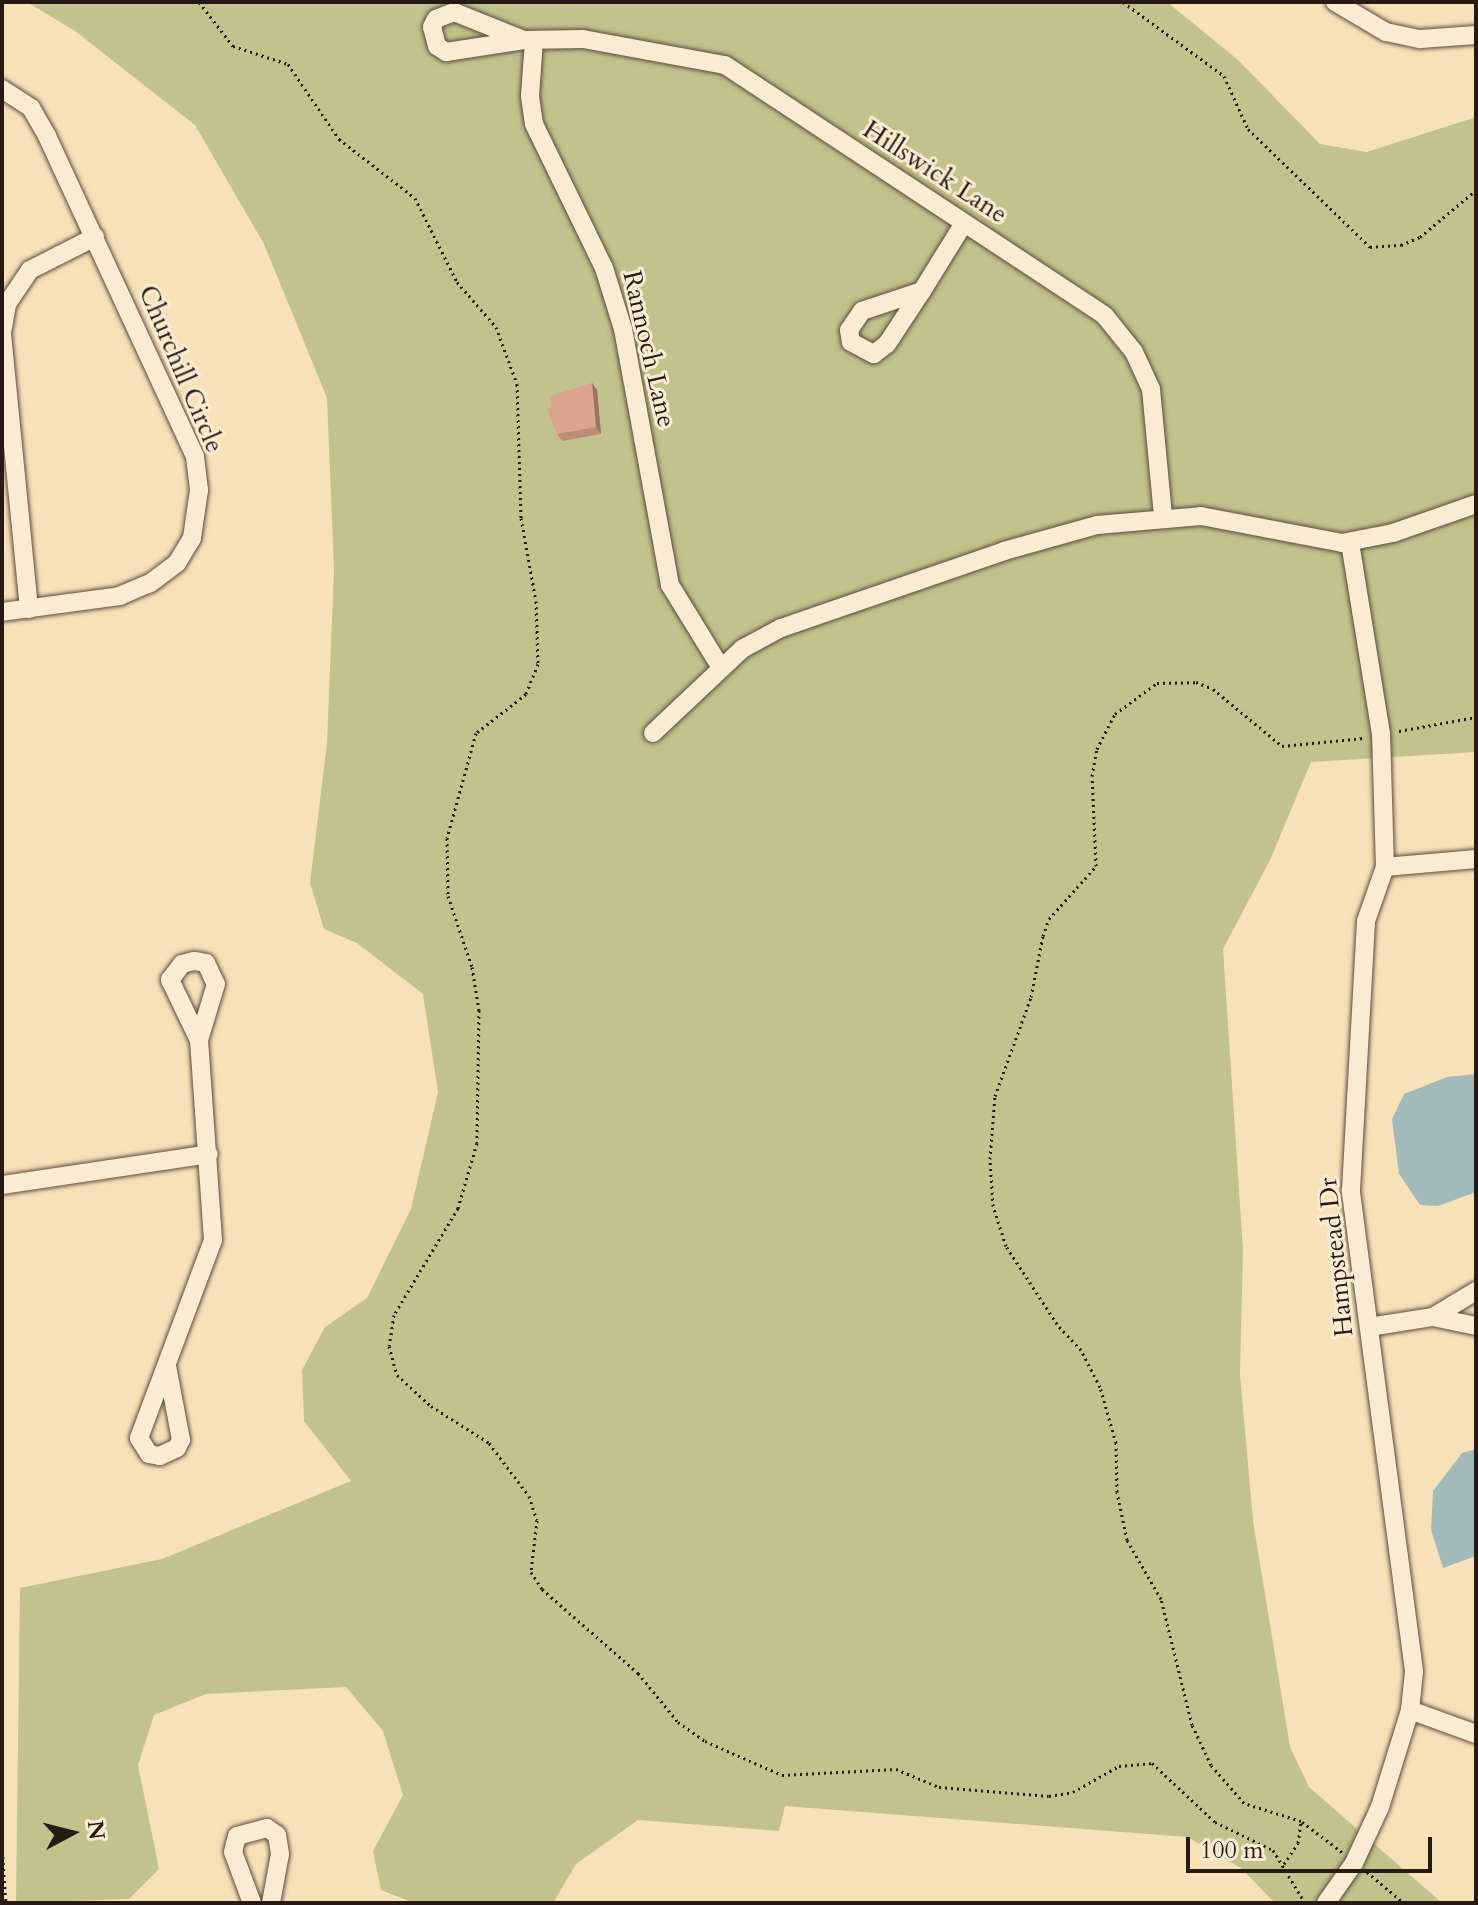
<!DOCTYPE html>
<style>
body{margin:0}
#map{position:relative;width:1478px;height:1905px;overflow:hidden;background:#f7e1b9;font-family:Cardo,serif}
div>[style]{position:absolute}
.green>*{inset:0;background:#c1c28c}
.water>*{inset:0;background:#a2bbba}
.path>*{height:3px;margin-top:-1.5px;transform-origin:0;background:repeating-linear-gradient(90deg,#271a15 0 2px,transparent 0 6px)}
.roads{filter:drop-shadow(0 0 2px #5b4c3e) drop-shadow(0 0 2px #5b4c3e)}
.minor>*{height:18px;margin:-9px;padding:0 9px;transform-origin:9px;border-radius:9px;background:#faecd2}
.wall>*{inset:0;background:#bd8d79}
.shaded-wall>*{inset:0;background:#9a7363}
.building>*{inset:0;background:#dca48d}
span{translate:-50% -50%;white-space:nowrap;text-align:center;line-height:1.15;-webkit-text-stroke:6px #faecd2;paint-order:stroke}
.street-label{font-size:26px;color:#271a15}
.frame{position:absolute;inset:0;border:4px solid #271a15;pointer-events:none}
.north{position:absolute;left:32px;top:1793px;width:80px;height:80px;-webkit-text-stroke:6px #faecd2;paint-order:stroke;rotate:83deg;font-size:22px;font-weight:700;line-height:32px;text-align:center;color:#271a15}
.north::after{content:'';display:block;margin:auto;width:28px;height:36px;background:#271a15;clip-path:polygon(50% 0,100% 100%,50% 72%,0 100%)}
.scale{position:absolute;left:1186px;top:1837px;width:246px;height:36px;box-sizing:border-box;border:4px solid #271a15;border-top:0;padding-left:10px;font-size:24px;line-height:28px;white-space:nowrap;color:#271a15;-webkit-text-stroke:6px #faecd2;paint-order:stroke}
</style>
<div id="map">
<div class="green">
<div style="clip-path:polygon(27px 2px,1167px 2px,1237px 59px,1320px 144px,1367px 152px,1476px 117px,1476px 752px,1311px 762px,1270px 860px,1223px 949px,1243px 1250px,1240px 1374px,1253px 1521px,1290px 1747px,1309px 1787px,1442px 1903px,1275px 1903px,1241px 1868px,1187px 1837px,785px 1806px,779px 1831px,638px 1820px,576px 1864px,553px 1903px,414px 1903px,381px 1890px,373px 1851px,403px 1795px,383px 1731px,346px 1687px,206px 1694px,154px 1715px,138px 1765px,159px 1869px,129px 1899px,16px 1903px,20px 1588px,162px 1559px,351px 1481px,304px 1421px,302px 1370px,325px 1327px,367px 1298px,411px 1209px,438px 1092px,423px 994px,357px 943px,324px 929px,310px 883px,327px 743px,334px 569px,327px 398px,264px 244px,195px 125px,75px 31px)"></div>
</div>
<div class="water">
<div style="clip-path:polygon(1476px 1074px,1476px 1192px,1438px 1206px,1420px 1205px,1399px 1174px,1392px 1119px,1404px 1094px,1447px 1077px)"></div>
<div style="clip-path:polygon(1476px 1449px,1476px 1556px,1443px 1568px,1431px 1530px,1433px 1491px,1462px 1453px)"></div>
</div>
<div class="path">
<div style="left:199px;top:2px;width:56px;rotate:52.3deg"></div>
<div style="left:233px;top:46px;width:58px;rotate:18.1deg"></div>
<div style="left:288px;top:64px;width:91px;rotate:55.8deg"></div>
<div style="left:339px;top:139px;width:96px;rotate:37.8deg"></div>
<div style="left:415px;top:198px;width:94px;rotate:63.4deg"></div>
<div style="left:457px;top:282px;width:60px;rotate:49.1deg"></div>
<div style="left:496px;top:327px;width:61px;rotate:69.8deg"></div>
<div style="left:517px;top:384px;width:134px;rotate:88.3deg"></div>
<div style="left:521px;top:518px;width:84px;rotate:79.8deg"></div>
<div style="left:536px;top:601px;width:63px;rotate:88.2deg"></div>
<div style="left:538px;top:664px;width:32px;rotate:112deg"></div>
<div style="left:526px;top:694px;width:63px;rotate:142deg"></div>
<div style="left:476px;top:733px;width:109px;rotate:105.4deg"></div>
<div style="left:447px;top:838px;width:58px;rotate:89deg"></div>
<div style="left:448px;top:896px;width:75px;rotate:71.3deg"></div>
<div style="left:472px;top:967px;width:44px;rotate:80.8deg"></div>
<div style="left:479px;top:1010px;width:133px;rotate:90.9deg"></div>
<div style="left:477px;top:1143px;width:68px;rotate:106.3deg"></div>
<div style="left:458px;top:1208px;width:125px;rotate:120.9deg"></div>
<div style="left:394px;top:1315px;width:31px;rotate:99deg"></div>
<div style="left:389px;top:1346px;width:30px;rotate:75deg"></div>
<div style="left:397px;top:1375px;width:46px;rotate:42.4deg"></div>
<div style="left:431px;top:1406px;width:69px;rotate:32.5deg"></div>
<div style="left:489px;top:1443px;width:66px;rotate:53deg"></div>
<div style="left:529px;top:1496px;width:25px;rotate:72deg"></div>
<div style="left:537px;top:1520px;width:52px;rotate:96.6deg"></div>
<div style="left:531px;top:1572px;width:20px;rotate:57deg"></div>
<div style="left:542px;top:1589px;width:128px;rotate:41.2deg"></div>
<div style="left:638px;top:1673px;width:63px;rotate:50.8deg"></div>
<div style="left:678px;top:1722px;width:33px;rotate:35deg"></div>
<div style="left:705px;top:1741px;width:84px;rotate:23.8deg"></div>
<div style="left:782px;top:1775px;width:114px;rotate:-3deg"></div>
<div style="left:896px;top:1769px;width:47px;rotate:22.7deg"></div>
<div style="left:939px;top:1787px;width:110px;rotate:4.7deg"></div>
<div style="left:1049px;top:1796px;width:24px;rotate:-9deg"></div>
<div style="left:1073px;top:1792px;width:53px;rotate:-29.5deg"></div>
<div style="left:1119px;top:1766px;width:33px;rotate:-5deg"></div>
<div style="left:1152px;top:1763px;width:86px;rotate:43.1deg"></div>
<div style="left:1215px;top:1822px;width:64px;rotate:25.8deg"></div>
<div style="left:1273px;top:1850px;width:62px;rotate:58.9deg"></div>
<div style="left:1123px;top:2px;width:125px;rotate:36.2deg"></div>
<div style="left:1224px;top:76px;width:58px;rotate:65.6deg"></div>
<div style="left:1248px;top:129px;width:170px;rotate:44deg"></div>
<div style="left:1370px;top:247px;width:31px;rotate:-4deg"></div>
<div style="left:1401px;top:245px;width:21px;rotate:-23deg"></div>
<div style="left:1420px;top:237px;width:73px;rotate:-40deg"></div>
<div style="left:1399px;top:731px;width:78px;rotate:-10.3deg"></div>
<div style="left:2px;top:1845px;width:58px;rotate:86.1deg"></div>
<div style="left:1342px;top:1852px;width:51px;rotate:-142.9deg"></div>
<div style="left:1301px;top:1821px;width:60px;rotate:-162.5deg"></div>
<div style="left:1244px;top:1803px;width:50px;rotate:-131deg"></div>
<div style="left:1211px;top:1765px;width:44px;rotate:-115.4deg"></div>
<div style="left:1192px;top:1725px;width:130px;rotate:-103.8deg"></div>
<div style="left:1161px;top:1599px;width:68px;rotate:-120deg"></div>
<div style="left:1127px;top:1540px;width:49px;rotate:-101.8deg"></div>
<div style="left:1117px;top:1492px;width:49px;rotate:-91.2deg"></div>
<div style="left:1116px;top:1443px;width:58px;rotate:-105.9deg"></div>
<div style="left:1100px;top:1387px;width:42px;rotate:-117.2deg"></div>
<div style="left:1081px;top:1350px;width:35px;rotate:-133deg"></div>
<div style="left:1057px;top:1324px;width:93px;rotate:-123.2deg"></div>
<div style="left:1006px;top:1246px;width:42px;rotate:-108deg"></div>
<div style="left:993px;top:1206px;width:47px;rotate:-93.7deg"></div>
<div style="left:990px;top:1159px;width:63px;rotate:-85.5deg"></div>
<div style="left:995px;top:1096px;width:105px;rotate:-70deg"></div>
<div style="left:1031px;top:997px;width:62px;rotate:-78.9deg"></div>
<div style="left:1043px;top:936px;width:18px;rotate:-71deg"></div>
<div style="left:1049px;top:919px;width:71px;rotate:-48.4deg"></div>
<div style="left:1096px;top:866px;width:90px;rotate:-92.5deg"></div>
<div style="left:1092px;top:776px;width:27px;rotate:-80deg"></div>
<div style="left:1097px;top:749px;width:39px;rotate:-63deg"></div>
<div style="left:1115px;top:714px;width:52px;rotate:-36.4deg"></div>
<div style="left:1157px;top:683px;width:39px;rotate:-1deg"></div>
<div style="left:1196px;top:682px;width:18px;rotate:22deg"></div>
<div style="left:1213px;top:689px;width:89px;rotate:39.6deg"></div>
<div style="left:1282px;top:746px;width:82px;rotate:-5.6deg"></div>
<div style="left:1284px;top:1864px;width:25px;rotate:-56deg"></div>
<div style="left:1298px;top:1843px;width:22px;rotate:-82deg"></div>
<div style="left:1367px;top:1872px;width:48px;rotate:40deg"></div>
</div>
<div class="roads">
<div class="minor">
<div style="left:1335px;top:2px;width:59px;rotate:30.5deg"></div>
<div style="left:1386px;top:32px;width:35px;rotate:12deg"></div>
<div style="left:1420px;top:39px;width:56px;rotate:-4.1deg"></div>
<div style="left:524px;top:40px;width:75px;rotate:-158.2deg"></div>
<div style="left:454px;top:12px;width:19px;rotate:159deg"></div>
<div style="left:436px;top:19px;width:9px;rotate:117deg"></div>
<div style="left:432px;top:27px;width:20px;rotate:75deg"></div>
<div style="left:437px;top:46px;width:11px;rotate:34deg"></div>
<div style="left:446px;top:52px;width:79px;rotate:-8.7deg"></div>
<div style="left:524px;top:40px;width:59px;rotate:-1deg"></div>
<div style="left:583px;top:39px;width:144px;rotate:10.4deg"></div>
<div style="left:725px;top:65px;width:455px;rotate:33.4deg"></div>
<div style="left:1105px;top:316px;width:46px;rotate:51.1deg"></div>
<div style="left:1134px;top:352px;width:41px;rotate:65.3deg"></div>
<div style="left:1151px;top:389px;width:129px;rotate:84.6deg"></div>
<div style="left:534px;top:40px;width:56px;rotate:94.1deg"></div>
<div style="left:530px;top:96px;width:28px;rotate:82deg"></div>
<div style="left:534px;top:124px;width:160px;rotate:64.1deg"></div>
<div style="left:604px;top:268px;width:64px;rotate:72.7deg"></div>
<div style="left:623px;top:329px;width:260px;rotate:79.6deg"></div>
<div style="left:670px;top:585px;width:97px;rotate:58.4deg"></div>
<div style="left:2px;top:89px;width:35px;rotate:33deg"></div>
<div style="left:31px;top:108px;width:32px;rotate:60deg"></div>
<div style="left:47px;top:136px;width:353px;rotate:65.2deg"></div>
<div style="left:195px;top:457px;width:33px;rotate:83deg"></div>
<div style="left:199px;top:490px;width:49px;rotate:98.3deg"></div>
<div style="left:192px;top:538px;width:29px;rotate:121deg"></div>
<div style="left:177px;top:563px;width:34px;rotate:143deg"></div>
<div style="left:150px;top:583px;width:33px;rotate:157deg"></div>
<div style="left:120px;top:596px;width:119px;rotate:172.3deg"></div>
<div style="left:922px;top:291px;width:63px;rotate:161.6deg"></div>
<div style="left:862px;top:311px;width:23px;rotate:124deg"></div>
<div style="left:849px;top:330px;width:12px;rotate:81deg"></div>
<div style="left:851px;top:342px;width:26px;rotate:28deg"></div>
<div style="left:874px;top:354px;width:16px;rotate:-38deg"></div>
<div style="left:887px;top:344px;width:64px;rotate:-56.6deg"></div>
<div style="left:922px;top:291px;width:80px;rotate:-58.3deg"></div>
<div style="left:29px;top:609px;width:277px;rotate:-95.6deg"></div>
<div style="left:2px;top:333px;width:29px;rotate:-80deg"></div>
<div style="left:7px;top:304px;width:41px;rotate:-55.9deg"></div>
<div style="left:30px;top:270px;width:73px;rotate:-26.9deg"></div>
<div style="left:653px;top:733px;width:122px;rotate:-43.3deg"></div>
<div style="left:742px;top:649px;width:44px;rotate:-28.3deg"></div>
<div style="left:781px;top:628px;width:236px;rotate:-19deg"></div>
<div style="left:1004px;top:551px;width:97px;rotate:-15.6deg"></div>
<div style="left:1097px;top:525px;width:104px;rotate:-4.9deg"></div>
<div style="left:1201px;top:516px;width:144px;rotate:10.8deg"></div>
<div style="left:1342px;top:543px;width:52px;rotate:-11.1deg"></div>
<div style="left:1393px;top:533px;width:88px;rotate:-19.3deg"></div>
<div style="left:1385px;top:867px;width:91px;rotate:-5deg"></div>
<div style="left:2px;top:1185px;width:209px;rotate:-8.5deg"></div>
<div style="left:1433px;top:1317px;width:44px;rotate:11.8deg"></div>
<div style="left:1369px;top:1327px;width:65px;rotate:-8.9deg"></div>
<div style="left:1433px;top:1317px;width:50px;rotate:-31.2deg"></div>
<div style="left:167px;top:1366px;width:75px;rotate:79.3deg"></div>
<div style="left:181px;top:1440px;width:9px;rotate:117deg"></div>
<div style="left:177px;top:1448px;width:19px;rotate:155deg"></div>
<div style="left:160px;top:1456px;width:11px;rotate:-170deg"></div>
<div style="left:149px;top:1454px;width:19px;rotate:-122deg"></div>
<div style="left:139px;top:1438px;width:211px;rotate:-69.5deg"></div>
<div style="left:213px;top:1240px;width:200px;rotate:-94deg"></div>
<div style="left:199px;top:1040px;width:67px;rotate:-115.8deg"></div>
<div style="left:170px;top:980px;width:20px;rotate:-53deg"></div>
<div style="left:182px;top:964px;width:12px;rotate:-14deg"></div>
<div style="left:194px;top:961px;width:12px;rotate:9deg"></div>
<div style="left:206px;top:963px;width:23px;rotate:65deg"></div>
<div style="left:216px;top:984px;width:59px;rotate:106.9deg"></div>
<div style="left:1410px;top:1710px;width:70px;rotate:20deg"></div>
<div style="left:252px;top:1903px;width:54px;rotate:-110.4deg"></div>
<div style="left:233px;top:1852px;width:16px;rotate:-76deg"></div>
<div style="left:237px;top:1836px;width:31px;rotate:-15deg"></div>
<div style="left:267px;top:1828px;width:12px;rotate:35deg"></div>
<div style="left:277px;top:1835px;width:19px;rotate:81deg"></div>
<div style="left:280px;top:1854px;width:50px;rotate:100.4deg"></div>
<div style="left:1326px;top:1903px;width:49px;rotate:-55deg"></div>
<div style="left:1354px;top:1863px;width:62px;rotate:-65.1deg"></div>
<div style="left:1380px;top:1807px;width:102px;rotate:-72.8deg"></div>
<div style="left:1410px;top:1710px;width:39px;rotate:-84deg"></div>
<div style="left:1414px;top:1671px;width:485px;rotate:-97.5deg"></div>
<div style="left:1351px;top:1190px;width:269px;rotate:-86.8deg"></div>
<div style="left:1366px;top:921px;width:57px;rotate:-70.6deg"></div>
<div style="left:1385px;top:867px;width:133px;rotate:-91.7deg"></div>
<div style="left:1381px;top:734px;width:194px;rotate:-99.2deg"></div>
</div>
</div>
<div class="wall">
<div style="clip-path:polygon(592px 383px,597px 390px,601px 434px,562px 441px,557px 434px,552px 408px)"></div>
</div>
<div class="shaded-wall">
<div style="clip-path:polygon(592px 383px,597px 390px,601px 434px,596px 427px)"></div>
</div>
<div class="building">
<div style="clip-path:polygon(592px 383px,596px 427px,557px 434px,547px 409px,552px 408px,550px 396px)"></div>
</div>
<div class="street-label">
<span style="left:935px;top:172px;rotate:33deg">Hillswick Lane</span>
<span style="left:649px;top:349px;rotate:77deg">Rannoch Lane</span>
<span style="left:181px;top:369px;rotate:67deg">Churchill Circle</span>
<span style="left:1336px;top:1257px;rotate:-96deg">Hampstead Dr</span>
</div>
<div class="frame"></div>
<div class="north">N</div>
<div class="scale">100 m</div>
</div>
